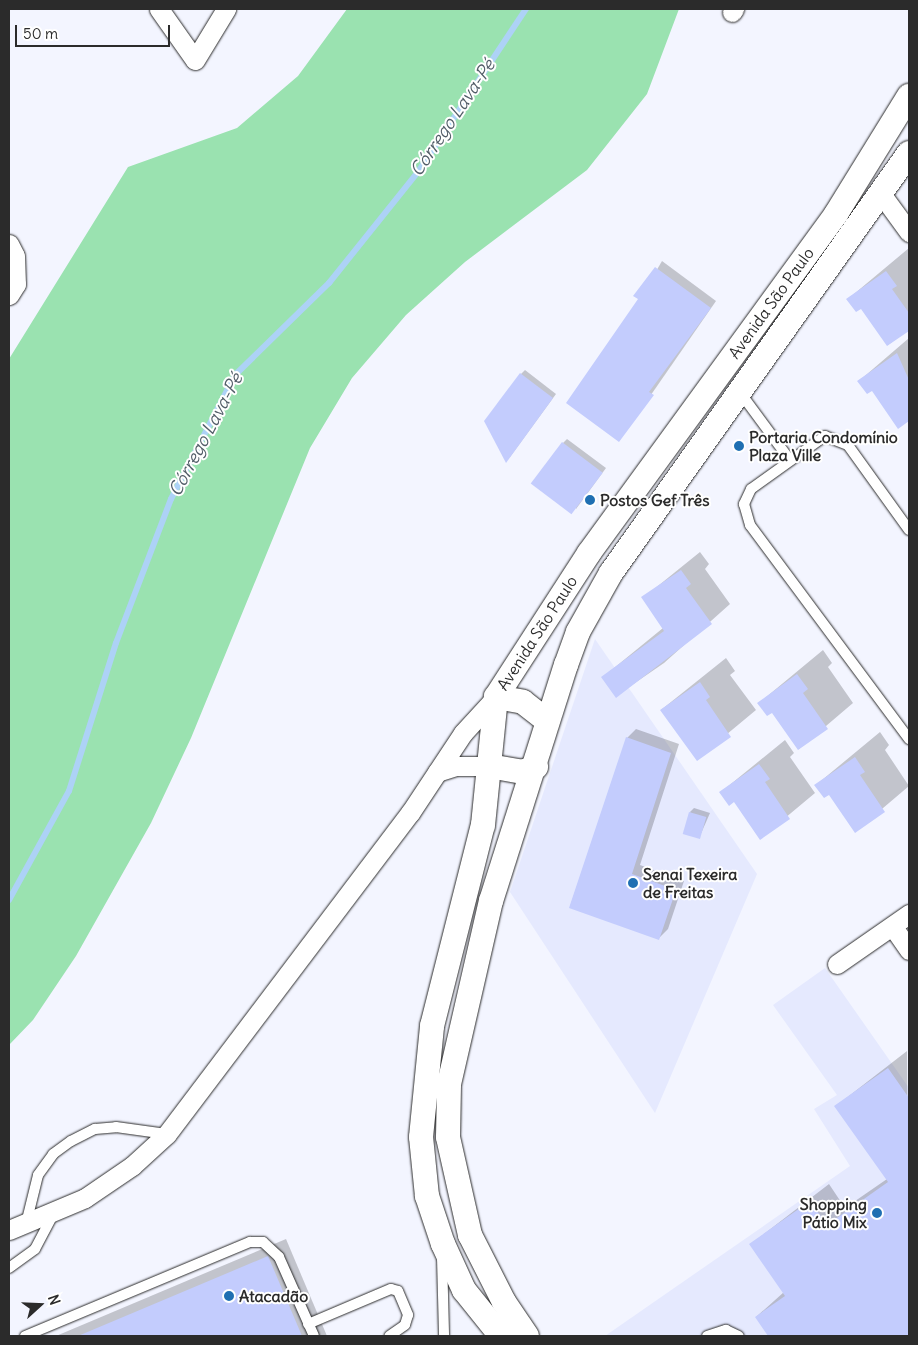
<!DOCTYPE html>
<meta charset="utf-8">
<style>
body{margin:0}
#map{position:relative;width:918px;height:1345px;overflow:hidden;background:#f3f5ff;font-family:Delius,sans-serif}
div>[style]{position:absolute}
.built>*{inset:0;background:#e5e9fe}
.green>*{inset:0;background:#9ae2b0}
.shadow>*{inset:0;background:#0003}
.stream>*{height:6px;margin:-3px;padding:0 3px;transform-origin:3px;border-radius:3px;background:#add2f6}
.building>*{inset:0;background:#c3ccfd;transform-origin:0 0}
.roads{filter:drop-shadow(0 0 1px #2b2b2b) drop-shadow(0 0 1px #2b2b2b)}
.service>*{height:10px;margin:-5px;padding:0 5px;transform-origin:5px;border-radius:5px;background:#fff}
.minor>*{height:19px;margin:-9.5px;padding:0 9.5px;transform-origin:9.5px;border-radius:9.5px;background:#fff}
.tertiary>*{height:24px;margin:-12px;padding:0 12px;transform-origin:12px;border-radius:12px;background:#fff}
.dots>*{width:14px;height:14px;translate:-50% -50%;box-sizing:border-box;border:2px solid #fff;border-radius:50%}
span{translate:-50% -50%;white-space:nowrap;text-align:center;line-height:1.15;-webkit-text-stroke:4px #fff;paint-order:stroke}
.street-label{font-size:16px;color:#2b2b2b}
.poi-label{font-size:16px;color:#2b2b2b;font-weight:700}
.left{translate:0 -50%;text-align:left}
.right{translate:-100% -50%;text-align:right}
.water-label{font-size:18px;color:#525d68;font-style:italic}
.frame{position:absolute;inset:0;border:10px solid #2b2b2b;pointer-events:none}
.north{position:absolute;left:15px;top:1280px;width:50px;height:50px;-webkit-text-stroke:4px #fff;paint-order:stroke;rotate:70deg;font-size:14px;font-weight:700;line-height:20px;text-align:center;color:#2b2b2b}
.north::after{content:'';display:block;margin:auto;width:18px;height:22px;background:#2b2b2b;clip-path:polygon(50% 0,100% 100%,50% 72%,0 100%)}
.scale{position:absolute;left:15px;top:25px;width:155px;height:22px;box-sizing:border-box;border:2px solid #2b2b2b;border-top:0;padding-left:6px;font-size:15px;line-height:18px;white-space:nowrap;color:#2b2b2b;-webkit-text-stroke:4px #fff;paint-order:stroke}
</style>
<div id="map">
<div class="built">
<div style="clip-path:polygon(595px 639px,757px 874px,655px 1113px,510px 892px)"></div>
<div style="clip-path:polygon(825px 968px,909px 1088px,909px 1336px,605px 1336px,850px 1166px,814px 1109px,837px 1095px,773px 1005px)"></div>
</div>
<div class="green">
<div style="clip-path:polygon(347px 9px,679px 9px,647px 94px,587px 170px,465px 262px,406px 315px,352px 378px,310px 448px,191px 738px,151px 823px,76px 956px,33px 1020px,9px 1045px,9px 359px,128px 167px,237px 128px,298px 76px)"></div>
</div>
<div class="shadow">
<div style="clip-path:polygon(909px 248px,909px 329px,888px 345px,861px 307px,848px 299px)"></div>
<div style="clip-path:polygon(662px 261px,716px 301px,619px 441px,640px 299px)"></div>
<div style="clip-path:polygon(909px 338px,909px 419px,898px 427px,872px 389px,859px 381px)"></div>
<div style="clip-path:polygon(525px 370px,556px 394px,510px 457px,521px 374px)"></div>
<div style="clip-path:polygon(567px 439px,606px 468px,576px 509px,563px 443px)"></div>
<div style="clip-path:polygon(700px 552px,709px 564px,705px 569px,730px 604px,664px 663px,616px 696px,603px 677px,663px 628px,643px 598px)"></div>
<div style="clip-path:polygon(823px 650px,832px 663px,828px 667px,853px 703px,799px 749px,772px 711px,759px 703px)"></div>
<div style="clip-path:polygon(726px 658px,735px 671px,730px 675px,756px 710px,697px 759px,661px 710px)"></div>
<div style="clip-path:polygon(636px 729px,679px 744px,640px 865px,684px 881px,668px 929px,659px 938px,570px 907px,627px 738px)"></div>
<div style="clip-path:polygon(880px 732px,889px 745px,885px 750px,909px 786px,856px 831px,829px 793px,816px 785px)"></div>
<div style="clip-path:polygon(785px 740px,794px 753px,790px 757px,815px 793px,761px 838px,734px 801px,721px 792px)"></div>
<div style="clip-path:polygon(694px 808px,710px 813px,699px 838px,690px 812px)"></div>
<div style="clip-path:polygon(907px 1051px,909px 1336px,770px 1336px,756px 1317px,784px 1292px,751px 1244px,829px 1184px,845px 1208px,887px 1179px,836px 1106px)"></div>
<div style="clip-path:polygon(286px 1239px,327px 1336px,56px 1336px)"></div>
</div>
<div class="stream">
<div style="left:9px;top:900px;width:124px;rotate:-61.2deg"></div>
<div style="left:69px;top:791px;width:155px;rotate:-72.4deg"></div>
<div style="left:116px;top:643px;width:154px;rotate:-69.1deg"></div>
<div style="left:171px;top:499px;width:140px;rotate:-62.7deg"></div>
<div style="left:235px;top:375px;width:132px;rotate:-44.4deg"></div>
<div style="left:329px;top:283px;width:142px;rotate:-51.3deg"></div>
<div style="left:418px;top:172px;width:196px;rotate:-56.5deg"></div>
</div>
<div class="building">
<div style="clip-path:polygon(655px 267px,711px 308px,649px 392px,654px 395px,619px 442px,566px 403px,638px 299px,633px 296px)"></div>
<div style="clip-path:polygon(886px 271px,897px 286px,892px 289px,909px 313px,909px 331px,887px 346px,861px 309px,856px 312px,846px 299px)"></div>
<div style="clip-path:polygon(897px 353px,909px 380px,909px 421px,898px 429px,872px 391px,867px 394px,857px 381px)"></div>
<div style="clip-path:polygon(520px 373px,553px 398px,506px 463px,484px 421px)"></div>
<div style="left:562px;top:442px;width:51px;height:52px;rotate:37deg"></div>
<div style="clip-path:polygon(681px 570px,691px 584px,686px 588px,712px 624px,616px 698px,601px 677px,664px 631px,641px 597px)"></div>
<div style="clip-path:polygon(797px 674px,808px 689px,803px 693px,828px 729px,798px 750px,772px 713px,767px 716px,757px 703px)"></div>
<div style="clip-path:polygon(700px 682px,710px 697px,706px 700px,731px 737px,697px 761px,660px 710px)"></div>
<div style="clip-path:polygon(626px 737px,671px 753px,632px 874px,676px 890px,659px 940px,569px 908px)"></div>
<div style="clip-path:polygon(855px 757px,865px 772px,860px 775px,885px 812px,855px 833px,829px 795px,824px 798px,814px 785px)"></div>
<div style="clip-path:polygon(759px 764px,770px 779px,765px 782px,790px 819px,760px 840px,734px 802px,729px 806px,719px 792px)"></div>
<div style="left:689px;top:812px;width:18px;height:23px;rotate:16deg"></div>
<div style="clip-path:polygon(888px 1068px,909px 1098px,909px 1336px,768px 1336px,755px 1317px,785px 1296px,749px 1244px,810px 1201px,827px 1225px,888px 1182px,834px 1106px)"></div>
<div style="clip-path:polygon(268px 1256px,302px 1336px,78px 1336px)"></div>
</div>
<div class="roads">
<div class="service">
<div style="left:742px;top:395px;width:81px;rotate:53.6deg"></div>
<div style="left:909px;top:530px;width:105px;rotate:-125.7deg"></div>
<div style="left:848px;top:445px;width:25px;rotate:-159deg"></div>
<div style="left:825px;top:436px;width:91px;rotate:144.4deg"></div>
<div style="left:751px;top:489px;width:17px;rotate:115deg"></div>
<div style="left:744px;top:504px;width:22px;rotate:74deg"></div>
<div style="left:750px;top:525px;width:267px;rotate:53.4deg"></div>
<div style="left:26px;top:1224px;width:50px;rotate:-76.2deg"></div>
<div style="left:38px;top:1175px;width:26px;rotate:-54deg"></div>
<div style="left:53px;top:1154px;width:22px;rotate:-36deg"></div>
<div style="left:71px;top:1141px;width:27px;rotate:-27deg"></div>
<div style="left:95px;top:1129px;width:21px;rotate:-5deg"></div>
<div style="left:116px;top:1127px;width:51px;rotate:7.8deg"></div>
<div style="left:442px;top:1257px;width:79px;rotate:88.5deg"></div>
<div style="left:9px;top:1268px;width:32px;rotate:-36deg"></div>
<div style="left:35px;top:1249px;width:41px;rotate:-62.2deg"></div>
<div style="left:308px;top:1324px;width:90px;rotate:-22.9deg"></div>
<div style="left:391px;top:1289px;width:7px;rotate:16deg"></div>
<div style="left:398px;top:1291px;width:26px;rotate:67deg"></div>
<div style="left:408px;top:1315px;width:10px;rotate:107deg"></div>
<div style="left:405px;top:1325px;width:19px;rotate:145deg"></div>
<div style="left:25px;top:1336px;width:244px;rotate:-22.7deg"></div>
<div style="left:250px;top:1242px;width:13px"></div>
<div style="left:263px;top:1242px;width:22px;rotate:43deg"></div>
<div style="left:279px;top:1257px;width:86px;rotate:66.1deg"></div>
<div style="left:707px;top:1336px;width:20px;rotate:-18deg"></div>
<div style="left:726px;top:1330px;width:14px;rotate:25deg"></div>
</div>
<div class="minor">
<div style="left:159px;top:9px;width:62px;rotate:54.8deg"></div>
<div style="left:195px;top:60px;width:60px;rotate:-58.7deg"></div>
<div style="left:732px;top:12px;width:4px;rotate:-56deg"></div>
<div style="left:882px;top:195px;width:46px;rotate:53.9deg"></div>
<div style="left:9px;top:244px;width:13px;rotate:63deg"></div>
<div style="left:15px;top:256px;width:28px;rotate:88deg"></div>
<div style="left:16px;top:284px;width:13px;rotate:122deg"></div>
<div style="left:437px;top:772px;width:19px;rotate:-18deg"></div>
<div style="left:455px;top:766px;width:34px"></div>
<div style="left:893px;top:927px;width:28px;rotate:55deg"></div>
<div style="left:837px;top:964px;width:88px;rotate:-34.8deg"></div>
<div style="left:9px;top:1230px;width:82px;rotate:-22.8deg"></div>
<div style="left:85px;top:1198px;width:57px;rotate:-34.2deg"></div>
<div style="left:132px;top:1166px;width:47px;rotate:-42.4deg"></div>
<div style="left:167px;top:1134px;width:403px;rotate:-52.9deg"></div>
<div style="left:410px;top:813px;width:96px;rotate:-56.5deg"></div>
<div style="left:463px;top:733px;width:49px;rotate:-47.5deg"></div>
</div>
<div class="tertiary">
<div style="left:496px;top:697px;width:27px;rotate:10deg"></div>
<div style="left:523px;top:702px;width:31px;rotate:38deg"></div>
<div style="left:489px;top:766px;width:34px;rotate:10deg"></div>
<div style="left:522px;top:772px;width:15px;rotate:-20deg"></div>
<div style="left:501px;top:1336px;width:59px;rotate:-128.8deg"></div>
<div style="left:464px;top:1290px;width:51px;rotate:-114.5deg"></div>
<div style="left:443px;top:1244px;width:51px;rotate:-108.4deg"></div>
<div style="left:427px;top:1196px;width:59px;rotate:-95.8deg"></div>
<div style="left:421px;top:1137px;width:112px;rotate:-84.3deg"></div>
<div style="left:432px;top:1026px;width:207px;rotate:-75.8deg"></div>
<div style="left:483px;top:825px;width:129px;rotate:-84.2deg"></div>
<div style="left:496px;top:697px;width:171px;rotate:-57.1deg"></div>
<div style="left:589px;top:553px;width:419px;rotate:-53.9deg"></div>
<div style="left:836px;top:214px;width:139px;rotate:-58.3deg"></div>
<div style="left:527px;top:1336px;width:41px;rotate:-124.1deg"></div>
<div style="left:504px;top:1302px;width:75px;rotate:-116.9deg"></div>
<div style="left:470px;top:1235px;width:100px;rotate:-102.7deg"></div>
<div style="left:448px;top:1137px;width:53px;rotate:-88.9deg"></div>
<div style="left:449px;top:1084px;width:188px;rotate:-77.1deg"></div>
<div style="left:491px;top:901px;width:248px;rotate:-72.4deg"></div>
<div style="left:566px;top:665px;width:35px;rotate:-70deg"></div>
<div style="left:578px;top:632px;width:68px;rotate:-60.8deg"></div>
<div style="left:611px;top:573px;width:515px;rotate:-54.64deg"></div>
</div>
</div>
<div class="dots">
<div style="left:739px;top:446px;background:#1f6fb2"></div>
<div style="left:590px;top:500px;background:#1f6fb2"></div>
<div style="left:633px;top:883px;background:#1f6fb2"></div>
<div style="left:877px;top:1213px;background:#1f6fb2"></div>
<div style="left:229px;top:1296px;background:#1f6fb2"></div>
</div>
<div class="street-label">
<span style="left:771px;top:303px;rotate:-54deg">Avenida São Paulo</span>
<span style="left:537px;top:633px;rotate:-57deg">Avenida São Paulo</span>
</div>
<div class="poi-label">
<span class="left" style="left:749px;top:446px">Portaria Condomínio<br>Plaza Ville</span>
<span class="left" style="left:600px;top:500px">Postos Gef Três</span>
<span class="left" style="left:643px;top:883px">Senai Texeira<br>de Freitas</span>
<span class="right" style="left:867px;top:1213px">Shopping<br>Pátio Mix</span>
<span class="left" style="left:239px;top:1296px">Atacadão</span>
</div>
<div class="water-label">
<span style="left:453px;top:118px;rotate:-56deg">Córrego Lava-Pé</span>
<span style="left:206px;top:435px;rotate:-62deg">Córrego Lava-Pé</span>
</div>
<div class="frame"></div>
<div class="north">N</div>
<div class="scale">50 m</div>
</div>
